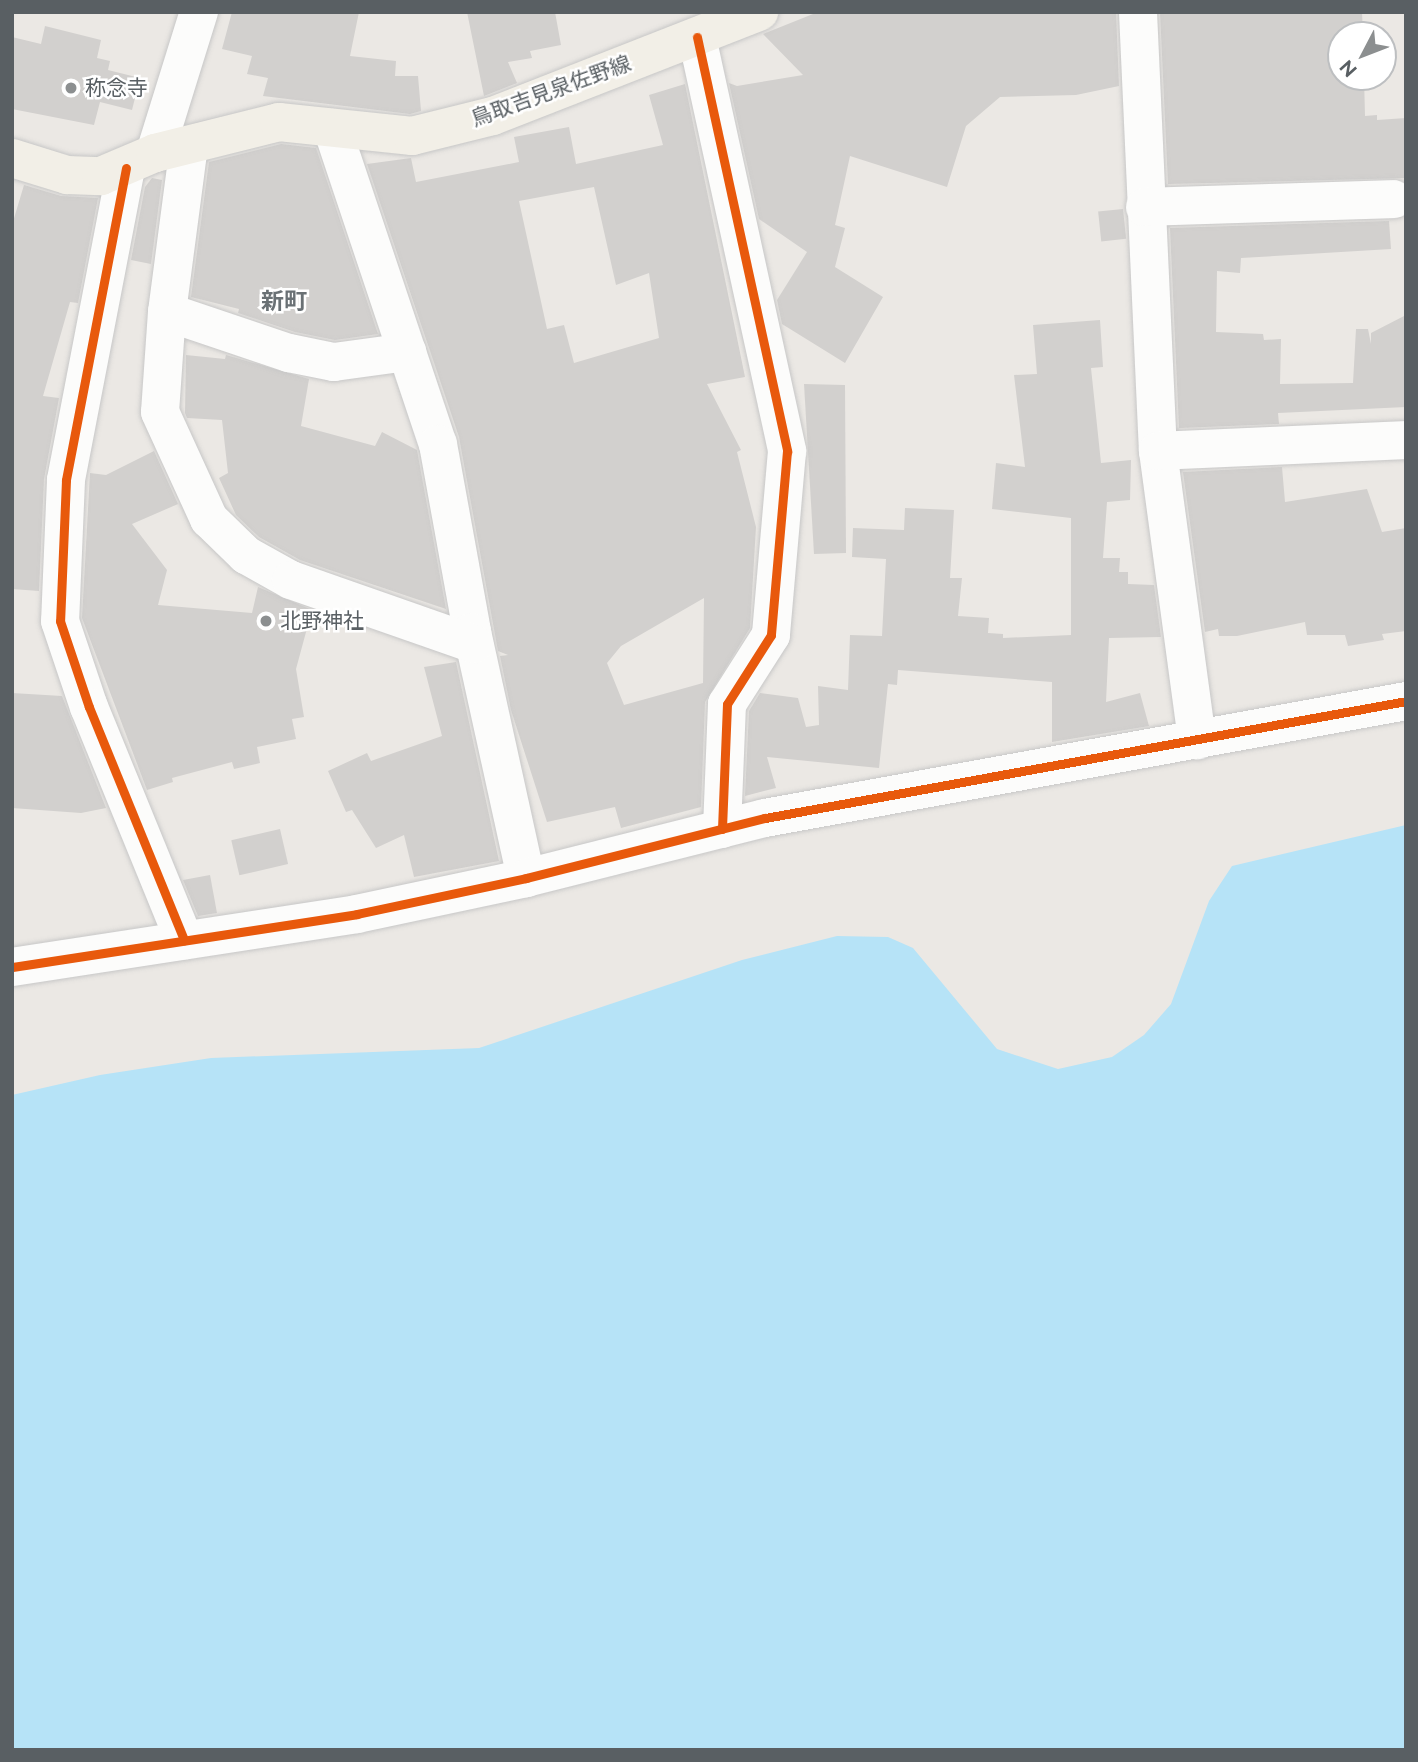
<!DOCTYPE html>
<meta charset="utf-8">
<style>
body{margin:0}
#map{position:relative;width:1418px;height:1762px;overflow:hidden;background:#ebe8e4;font-family:Raleway,"Noto Sans JP",sans-serif}
div>[style]{position:absolute}
.water>*{inset:0;background:#b6e3f7}
.building>*{inset:0;background:#d2d0ce;transform-origin:0 0}
.roads{filter:drop-shadow(0 0 2px #c7c7c7) drop-shadow(0 0 2px #c7c7c7)}
.minor>*{height:38px;margin:-19px;padding:0 19px;transform-origin:19px;border-radius:19px;background:#fcfcfb}
.major>*{height:38px;margin:-19px;padding:0 19px;transform-origin:19px;border-radius:19px;background:#f2efe7}
.cycleway>*{height:9px;margin:-4.5px;padding:0 4.5px;transform-origin:4.5px;border-radius:4.5px;background:#e8590c}
.dots>*{width:19px;height:19px;translate:-50% -50%;box-sizing:border-box;border:4px solid #fff;border-radius:50%}
span{translate:-50% -50%;white-space:nowrap;text-align:center;line-height:1.15;-webkit-text-stroke:5px #fff;paint-order:stroke}
.poi-label{font-size:21px;color:#595f63}
.left{translate:0 -50%;text-align:left}
.street-label{font-size:21px;color:#595f63}
.neighbourhood-label{font-size:23px;color:#6a7175;font-weight:700}
.frame{position:absolute;inset:0;border:14px solid #595f63;pointer-events:none}
.north{position:absolute;left:1327px;top:21px;width:70px;height:70px;box-sizing:border-box;background:#fff;border:2px solid #bdbfc1;border-radius:50%;rotate:228deg;font-size:19px;font-weight:700;line-height:28px;text-align:center;color:#595f63}
.north::after{content:'';display:block;margin:auto;width:24px;height:32px;background:#8c8f90;clip-path:polygon(50% 0,100% 100%,50% 72%,0 100%)}
</style>
<div id="map">
<div class="water">
<div style="clip-path:polygon(1406px 825px,1406px 1750px,12px 1750px,12px 1095px,100px 1075px,211px 1058px,479px 1048px,742px 960px,837px 936px,888px 937px,913px 948px,997px 1049px,1058px 1069px,1112px 1057px,1144px 1035px,1171px 1004px,1209px 901px,1232px 866px)"></div>
</div>
<div class="building">
<div style="clip-path:polygon(232px 12px,359px 12px,350px 56px,396px 61px,395px 76px,418px 76px,421px 111px,410px 114px,263px 96px,268px 78px,247px 74px,252px 56px,222px 49px)"></div>
<div style="clip-path:polygon(467px 12px,555px 12px,561px 45px,530px 51px,532px 58px,508px 62px,517px 83px,484px 96px)"></div>
<div style="clip-path:polygon(818px 12px,1116px 12px,1119px 86px,1076px 95px,1000px 97px,966px 126px,947px 187px,850px 156px,835px 225px,845px 228px,835px 267px,883px 297px,845px 363px,782px 324px,777px 300px,807px 252px,759px 219px,729px 83px,737px 86px,803px 75px,763px 34px)"></div>
<div style="clip-path:polygon(1160px 12px,1362px 12px,1363px 35px,1341px 35px,1341px 77px,1364px 77px,1365px 116px,1377px 115px,1377px 120px,1406px 118px,1406px 178px,1168px 184px)"></div>
<div style="clip-path:polygon(45px 26px,101px 40px,97px 58px,110px 61px,108px 70px,140px 78px,132px 110px,100px 102px,94px 125px,12px 109px,12px 37px,41px 44px)"></div>
<div style="clip-path:polygon(evenodd,685px 84px,745px 377px,707px 384px,741px 450px,737px 452px,756px 527px,750px 628px,705px 702px,701px 807px,621px 828px,615px 807px,547px 822px,511px 710px,500px 656px,508px 655px,498px 651px,459px 437px,367px 164px,411px 158px,416px 182px,519px 162px,514px 137px,569px 127px,576px 164px,663px 145px,649px 95px,685px 84px,594px 187px,616px 285px,649px 273px,659px 338px,574px 363px,564px 325px,547px 329px,519px 201px,594px 187px,685px 84px,704px 598px,703px 683px,624px 705px,607px 663px,621px 646px,704px 598px)"></div>
<div style="clip-path:polygon(281px 144px,316px 148px,378px 334px,335px 340px,295px 332px,238px 313px,239px 309px,191px 297px,209px 162px)"></div>
<div style="clip-path:polygon(152px 178px,162px 180px,151px 264px,131px 260px,145px 187px)"></div>
<div style="clip-path:polygon(24px 185px,61px 196px,98px 198px,78px 303px,70px 302px,43px 396px,59px 398px,44px 479px,39px 591px,12px 589px,12px 225px)"></div>
<div style="left:1123px;top:209px;width:30px;height:25px;rotate:84deg"></div>
<div style="clip-path:polygon(1389px 221px,1391px 249px,1241px 258px,1240px 273px,1217px 271px,1216px 332px,1263px 334px,1264px 340px,1281px 339px,1280px 384px,1353px 383px,1356px 329px,1368px 329px,1371px 344px,1371px 333px,1406px 315px,1406px 407px,1278px 413px,1279px 424px,1179px 428px,1170px 228px)"></div>
<div style="clip-path:polygon(1100px 320px,1103px 367px,1091px 368px,1101px 463px,1131px 460px,1130px 500px,1107px 502px,1103px 558px,1120px 558px,1119px 572px,1128px 572px,1128px 584px,1154px 585px,1161px 637px,1109px 638px,1106px 702px,1140px 693px,1149px 726px,1052px 742px,1052px 682px,898px 670px,897px 685px,888px 684px,879px 768px,767px 757px,776px 788px,745px 796px,749px 711px,760px 693px,798px 698px,806px 727px,819px 725px,818px 686px,848px 690px,850px 635px,882px 636px,886px 559px,852px 557px,853px 528px,904px 530px,905px 508px,954px 510px,950px 578px,962px 578px,958px 616px,989px 618px,988px 633px,1003px 634px,1003px 638px,1071px 635px,1071px 518px,992px 509px,996px 463px,1025px 467px,1014px 375px,1037px 374px,1033px 325px)"></div>
<div style="clip-path:polygon(186px 355px,225px 359px,226px 355px,309px 379px,301px 426px,375px 446px,382px 432px,417px 450px,446px 609px,300px 560px,259px 537px,236px 515px,219px 478px,228px 473px,222px 420px,187px 418px,185px 413px)"></div>
<div style="clip-path:polygon(804px 384px,845px 385px,846px 553px,814px 554px)"></div>
<div style="clip-path:polygon(154px 451px,178px 504px,132px 524px,167px 570px,158px 605px,252px 613px,258px 587px,312px 610px,296px 669px,304px 717px,292px 719px,296px 739px,257px 747px,260px 763px,234px 769px,232px 762px,172px 778px,173px 782px,147px 790px,82px 618px,90px 473px,106px 475px)"></div>
<div style="clip-path:polygon(1282px 467px,1285px 502px,1367px 489px,1382px 532px,1406px 528px,1406px 631px,1382px 634px,1384px 640px,1348px 646px,1345px 635px,1307px 635px,1305px 622px,1237px 636px,1219px 636px,1218px 629px,1205px 632px,1183px 472px)"></div>
<div style="clip-path:polygon(456px 662px,499px 861px,414px 877px,404px 835px,376px 848px,352px 810px,346px 812px,328px 771px,367px 753px,371px 761px,442px 736px,424px 667px)"></div>
<div style="clip-path:polygon(12px 693px,62px 696px,106px 808px,81px 813px,12px 808px)"></div>
<div style="left:280px;top:829px;width:36px;height:50px;rotate:77deg"></div>
<div style="clip-path:polygon(210px 875px,217px 913px,198px 916px,183px 880px)"></div>
</div>
<div class="roads">
<div class="minor">
<div style="left:1138px;top:12px;width:439px;rotate:87.4deg"></div>
<div style="left:1158px;top:451px;width:292px;rotate:82.3deg"></div>
<div style="left:697px;top:37px;width:424px;rotate:77.7deg"></div>
<div style="left:787px;top:451px;width:185px;rotate:95deg"></div>
<div style="left:771px;top:635px;width:82px;rotate:122.5deg"></div>
<div style="left:727px;top:704px;width:125px;rotate:92.3deg"></div>
<div style="left:332px;top:128px;width:333px;rotate:71.5deg"></div>
<div style="left:438px;top:444px;width:191px;rotate:79.7deg"></div>
<div style="left:472px;top:632px;width:252px;rotate:77.6deg"></div>
<div style="left:189px;top:145px;width:168px;rotate:97.5deg"></div>
<div style="left:167px;top:312px;width:100px;rotate:94deg"></div>
<div style="left:160px;top:412px;width:118px;rotate:65.4deg"></div>
<div style="left:209px;top:519px;width:52px;rotate:44.2deg"></div>
<div style="left:246px;top:555px;width:51px;rotate:29.1deg"></div>
<div style="left:291px;top:580px;width:194px;rotate:19.3deg"></div>
<div style="left:155px;top:153px;width:148px;rotate:-72.7deg"></div>
<div style="left:126px;top:168px;width:318px;rotate:100.9deg"></div>
<div style="left:66px;top:480px;width:141px;rotate:92.4deg"></div>
<div style="left:60px;top:621px;width:91px;rotate:71.4deg"></div>
<div style="left:89px;top:707px;width:252px;rotate:67.8deg"></div>
<div style="left:1145px;top:207px;width:249px;rotate:-1.8deg"></div>
<div style="left:167px;top:312px;width:129px;rotate:18.6deg"></div>
<div style="left:289px;top:353px;width:46px;rotate:11.3deg"></div>
<div style="left:334px;top:362px;width:74px;rotate:-7.8deg"></div>
<div style="left:1158px;top:451px;width:248px;rotate:-2.5deg"></div>
<div style="left:12px;top:967px;width:349px;rotate:-8.7deg"></div>
<div style="left:357px;top:914px;width:173px;rotate:-12deg"></div>
<div style="left:526px;top:878px;width:246px;rotate:-14.1deg"></div>
<div style="left:765px;top:818px;width:652px;rotate:-10.34deg"></div>
</div>
<div class="major">
<div style="left:12px;top:158px;width:58px;rotate:17.2deg"></div>
<div style="left:67px;top:175px;width:34px;rotate:2deg"></div>
<div style="left:101px;top:176px;width:59px;rotate:-23.1deg"></div>
<div style="left:155px;top:153px;width:128px;rotate:-14deg"></div>
<div style="left:279px;top:122px;width:134px;rotate:6deg"></div>
<div style="left:412px;top:136px;width:83px;rotate:-13.9deg"></div>
<div style="left:493px;top:116px;width:286px;rotate:-21.4deg"></div>
</div>
</div>
<div class="cycleway">
<div style="left:697px;top:37px;width:424px;rotate:77.7deg"></div>
<div style="left:787px;top:451px;width:185px;rotate:95deg"></div>
<div style="left:771px;top:635px;width:82px;rotate:122.5deg"></div>
<div style="left:727px;top:704px;width:125px;rotate:92.3deg"></div>
<div style="left:126px;top:168px;width:318px;rotate:100.9deg"></div>
<div style="left:66px;top:480px;width:141px;rotate:92.4deg"></div>
<div style="left:60px;top:621px;width:91px;rotate:71.4deg"></div>
<div style="left:89px;top:707px;width:252px;rotate:67.8deg"></div>
<div style="left:12px;top:967px;width:349px;rotate:-8.7deg"></div>
<div style="left:357px;top:914px;width:173px;rotate:-12deg"></div>
<div style="left:526px;top:878px;width:246px;rotate:-14.1deg"></div>
<div style="left:765px;top:818px;width:652px;rotate:-10.34deg"></div>
</div>
<div class="dots">
<div style="left:71px;top:88px;background:#8c8f90"></div>
<div style="left:266px;top:621px;background:#8c8f90"></div>
</div>
<div class="poi-label">
<span class="left" style="left:85px;top:88px">称念寺</span>
<span class="left" style="left:280px;top:621px">北野神社</span>
</div>
<div class="street-label">
<span style="left:551px;top:91px;rotate:-20deg">鳥取吉見泉佐野線</span>
</div>
<div class="neighbourhood-label">
<span style="left:284px;top:301px">新町</span>
</div>
<div class="frame"></div>
<div class="north">N</div>
</div>
